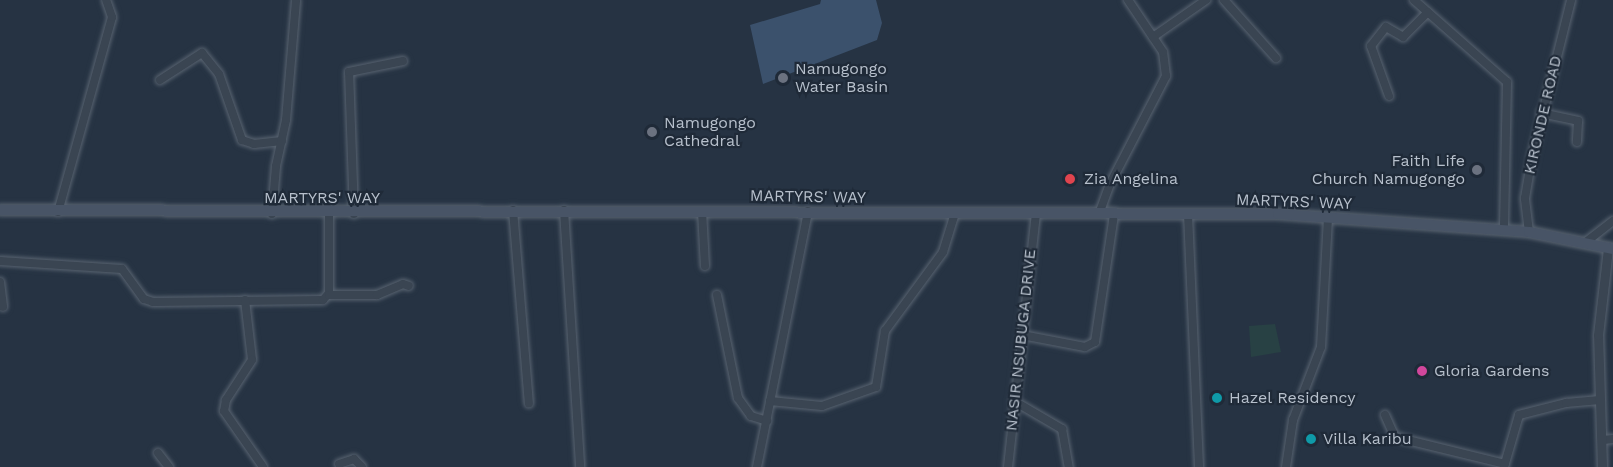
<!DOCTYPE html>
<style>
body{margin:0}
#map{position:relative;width:1613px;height:467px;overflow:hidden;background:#263343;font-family:"Work Sans",sans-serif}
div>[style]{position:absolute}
.green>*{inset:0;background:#284144}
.water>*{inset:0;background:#3b516c}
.roads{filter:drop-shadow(0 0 2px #586370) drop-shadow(0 0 2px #586370)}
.minor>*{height:8px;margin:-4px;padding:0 4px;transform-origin:4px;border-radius:4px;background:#3a4552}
.tertiary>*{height:9px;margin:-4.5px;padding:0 4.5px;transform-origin:4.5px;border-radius:4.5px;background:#3a4552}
.secondary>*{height:10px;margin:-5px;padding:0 5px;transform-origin:5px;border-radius:5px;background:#485466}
.dots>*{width:16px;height:16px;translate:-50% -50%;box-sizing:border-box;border:3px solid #1f2a38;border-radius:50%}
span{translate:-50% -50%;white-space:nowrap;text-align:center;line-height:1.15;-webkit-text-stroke:4.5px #1f2a38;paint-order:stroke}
.poi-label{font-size:16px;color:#b7c0cc}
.left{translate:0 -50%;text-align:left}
.right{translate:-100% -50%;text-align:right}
.street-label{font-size:16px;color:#b7c0cc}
</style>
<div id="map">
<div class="green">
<div style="clip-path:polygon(1275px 324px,1281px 352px,1251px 357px,1249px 326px)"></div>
</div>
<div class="water">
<div style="clip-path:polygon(821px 0,876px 0,882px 23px,877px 40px,763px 84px,750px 25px,820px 4px)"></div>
</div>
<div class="roads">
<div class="minor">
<div style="left:1224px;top:0;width:78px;rotate:48.1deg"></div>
<div style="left:1414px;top:0;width:124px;rotate:41.4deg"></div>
<div style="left:1507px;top:82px;width:148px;rotate:91.2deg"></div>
<div style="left:1153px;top:37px;width:65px;rotate:-34.9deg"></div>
<div style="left:160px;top:80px;width:50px;rotate:-32.7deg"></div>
<div style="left:202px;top:53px;width:27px;rotate:51deg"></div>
<div style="left:219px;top:74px;width:70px;rotate:70.8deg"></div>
<div style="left:242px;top:140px;width:13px;rotate:18deg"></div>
<div style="left:254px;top:144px;width:28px;rotate:-6deg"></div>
<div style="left:1389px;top:96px;width:53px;rotate:-109.8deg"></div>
<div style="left:1371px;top:46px;width:24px;rotate:-52deg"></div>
<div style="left:1386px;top:27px;width:20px;rotate:30deg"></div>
<div style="left:1403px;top:37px;width:35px;rotate:-45deg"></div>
<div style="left:1541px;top:113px;width:38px;rotate:12deg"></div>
<div style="left:1578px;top:121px;width:21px;rotate:93deg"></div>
<div style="left:513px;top:210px;width:194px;rotate:85.3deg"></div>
<div style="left:564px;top:210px;width:257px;rotate:86.4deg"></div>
<div style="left:702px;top:211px;width:55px;rotate:86.9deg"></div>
<div style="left:58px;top:212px;width:202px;rotate:-74.5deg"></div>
<div style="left:112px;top:17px;width:18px;rotate:-109deg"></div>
<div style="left:272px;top:214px;width:48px;rotate:-85.2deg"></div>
<div style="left:276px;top:166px;width:47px;rotate:-77.7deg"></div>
<div style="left:286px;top:120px;width:120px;rotate:-85.2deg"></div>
<div style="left:354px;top:214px;width:142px;rotate:-92deg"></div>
<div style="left:349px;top:72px;width:55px;rotate:-11.5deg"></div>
<div style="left:1099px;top:214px;width:30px;rotate:-70deg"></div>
<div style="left:1109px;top:186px;width:124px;rotate:-62.6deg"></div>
<div style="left:1166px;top:76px;width:24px;rotate:-97deg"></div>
<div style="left:1163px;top:52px;width:63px;rotate:-123.9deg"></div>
<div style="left:1188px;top:214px;width:253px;rotate:87.5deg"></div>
<div style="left:1529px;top:232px;width:34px;rotate:-97deg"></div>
<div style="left:1525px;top:198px;width:42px;rotate:-80.3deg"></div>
<div style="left:1532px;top:157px;width:162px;rotate:-76deg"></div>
<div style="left:1586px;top:242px;width:34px;rotate:-38deg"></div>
<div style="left:0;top:261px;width:122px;rotate:3.8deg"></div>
<div style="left:122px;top:269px;width:37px;rotate:54deg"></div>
<div style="left:144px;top:299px;width:9px;rotate:18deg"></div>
<div style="left:153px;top:302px;width:170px;rotate:-0.7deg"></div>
<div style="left:323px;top:300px;width:9px;rotate:-49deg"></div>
<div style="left:329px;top:293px;width:79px;rotate:-90deg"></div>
<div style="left:0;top:282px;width:25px;rotate:83deg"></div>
<div style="left:329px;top:295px;width:48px"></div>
<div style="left:377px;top:295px;width:28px;rotate:-23deg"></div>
<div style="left:403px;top:284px;width:6px;rotate:18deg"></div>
<div style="left:717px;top:295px;width:105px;rotate:78.5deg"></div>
<div style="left:738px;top:398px;width:22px;rotate:54deg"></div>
<div style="left:751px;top:416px;width:17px;rotate:17deg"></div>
<div style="left:245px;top:300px;width:60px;rotate:83.3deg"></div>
<div style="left:252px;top:360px;width:48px;rotate:123deg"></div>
<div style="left:226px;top:400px;width:11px;rotate:100deg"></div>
<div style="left:224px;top:411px;width:68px;rotate:55.1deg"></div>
<div style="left:1022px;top:335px;width:64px;rotate:10.8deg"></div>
<div style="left:1085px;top:347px;width:11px;rotate:-27deg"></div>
<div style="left:1095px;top:342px;width:128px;rotate:-81.5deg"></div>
<div style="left:770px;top:401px;width:52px;rotate:5.5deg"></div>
<div style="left:822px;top:406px;width:57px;rotate:-19.4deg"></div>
<div style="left:876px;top:387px;width:57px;rotate:-80.9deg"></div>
<div style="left:885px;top:331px;width:98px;rotate:-53.7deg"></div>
<div style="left:943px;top:252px;width:41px;rotate:-72.9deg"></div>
<div style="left:1014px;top:401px;width:56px;rotate:30.3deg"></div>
<div style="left:1062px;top:429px;width:39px;rotate:80deg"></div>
<div style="left:1385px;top:415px;width:24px;rotate:66deg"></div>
<div style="left:1395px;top:437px;width:113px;rotate:13.8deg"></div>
<div style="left:1603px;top:440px;width:10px;rotate:-6deg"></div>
<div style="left:158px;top:453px;width:18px;rotate:52deg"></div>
<div style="left:339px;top:464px;width:16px;rotate:-18deg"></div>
<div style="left:354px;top:459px;width:11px;rotate:45deg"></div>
<div style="left:757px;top:467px;width:261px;rotate:-78.7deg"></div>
<div style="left:1008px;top:467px;width:256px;rotate:-83.7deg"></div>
<div style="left:1286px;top:467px;width:48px;rotate:-81.5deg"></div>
<div style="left:1293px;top:420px;width:78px;rotate:-69deg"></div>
<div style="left:1321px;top:347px;width:130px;rotate:-86.9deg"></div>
<div style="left:1504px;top:467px;width:54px;rotate:-73.9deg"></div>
<div style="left:1519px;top:415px;width:49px;rotate:-14.3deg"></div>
<div style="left:1566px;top:403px;width:34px;rotate:-5deg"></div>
</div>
<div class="tertiary">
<div style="left:1602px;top:467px;width:132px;rotate:-91.7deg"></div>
<div style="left:1598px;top:335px;width:88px;rotate:-83.4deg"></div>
</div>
<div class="secondary">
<div style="left:0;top:210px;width:1278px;rotate:0.18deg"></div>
<div style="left:1278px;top:214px;width:252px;rotate:4.1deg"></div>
<div style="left:1529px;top:232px;width:86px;rotate:11.4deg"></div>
</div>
</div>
<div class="dots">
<div style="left:783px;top:78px;background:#6b7280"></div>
<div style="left:652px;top:132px;background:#6b7280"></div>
<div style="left:1477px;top:170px;background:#6b7280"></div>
<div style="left:1070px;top:179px;background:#e0444e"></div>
<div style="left:1422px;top:371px;background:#d1479c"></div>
<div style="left:1217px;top:398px;background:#0f9aa8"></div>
<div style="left:1311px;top:439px;background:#0f9aa8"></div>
</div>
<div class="poi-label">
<span class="left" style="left:795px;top:78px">Namugongo<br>Water Basin</span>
<span class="left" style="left:664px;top:132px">Namugongo<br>Cathedral</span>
<span class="right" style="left:1465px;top:170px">Faith Life<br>Church Namugongo</span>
<span class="left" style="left:1084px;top:179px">Zia Angelina</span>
<span class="left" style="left:1434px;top:371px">Gloria Gardens</span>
<span class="left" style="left:1229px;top:398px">Hazel Residency</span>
<span class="left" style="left:1323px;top:439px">Villa Karibu</span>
</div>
<div class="street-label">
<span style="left:1543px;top:115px;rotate:-77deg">KIRONDE ROAD</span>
<span style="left:808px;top:197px;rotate:1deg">MARTYRS' WAY</span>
<span style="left:322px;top:198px">MARTYRS' WAY</span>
<span style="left:1294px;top:202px;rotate:2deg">MARTYRS' WAY</span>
<span style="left:1021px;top:340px;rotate:-84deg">NASIR NSUBUGA DRIVE</span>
</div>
</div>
